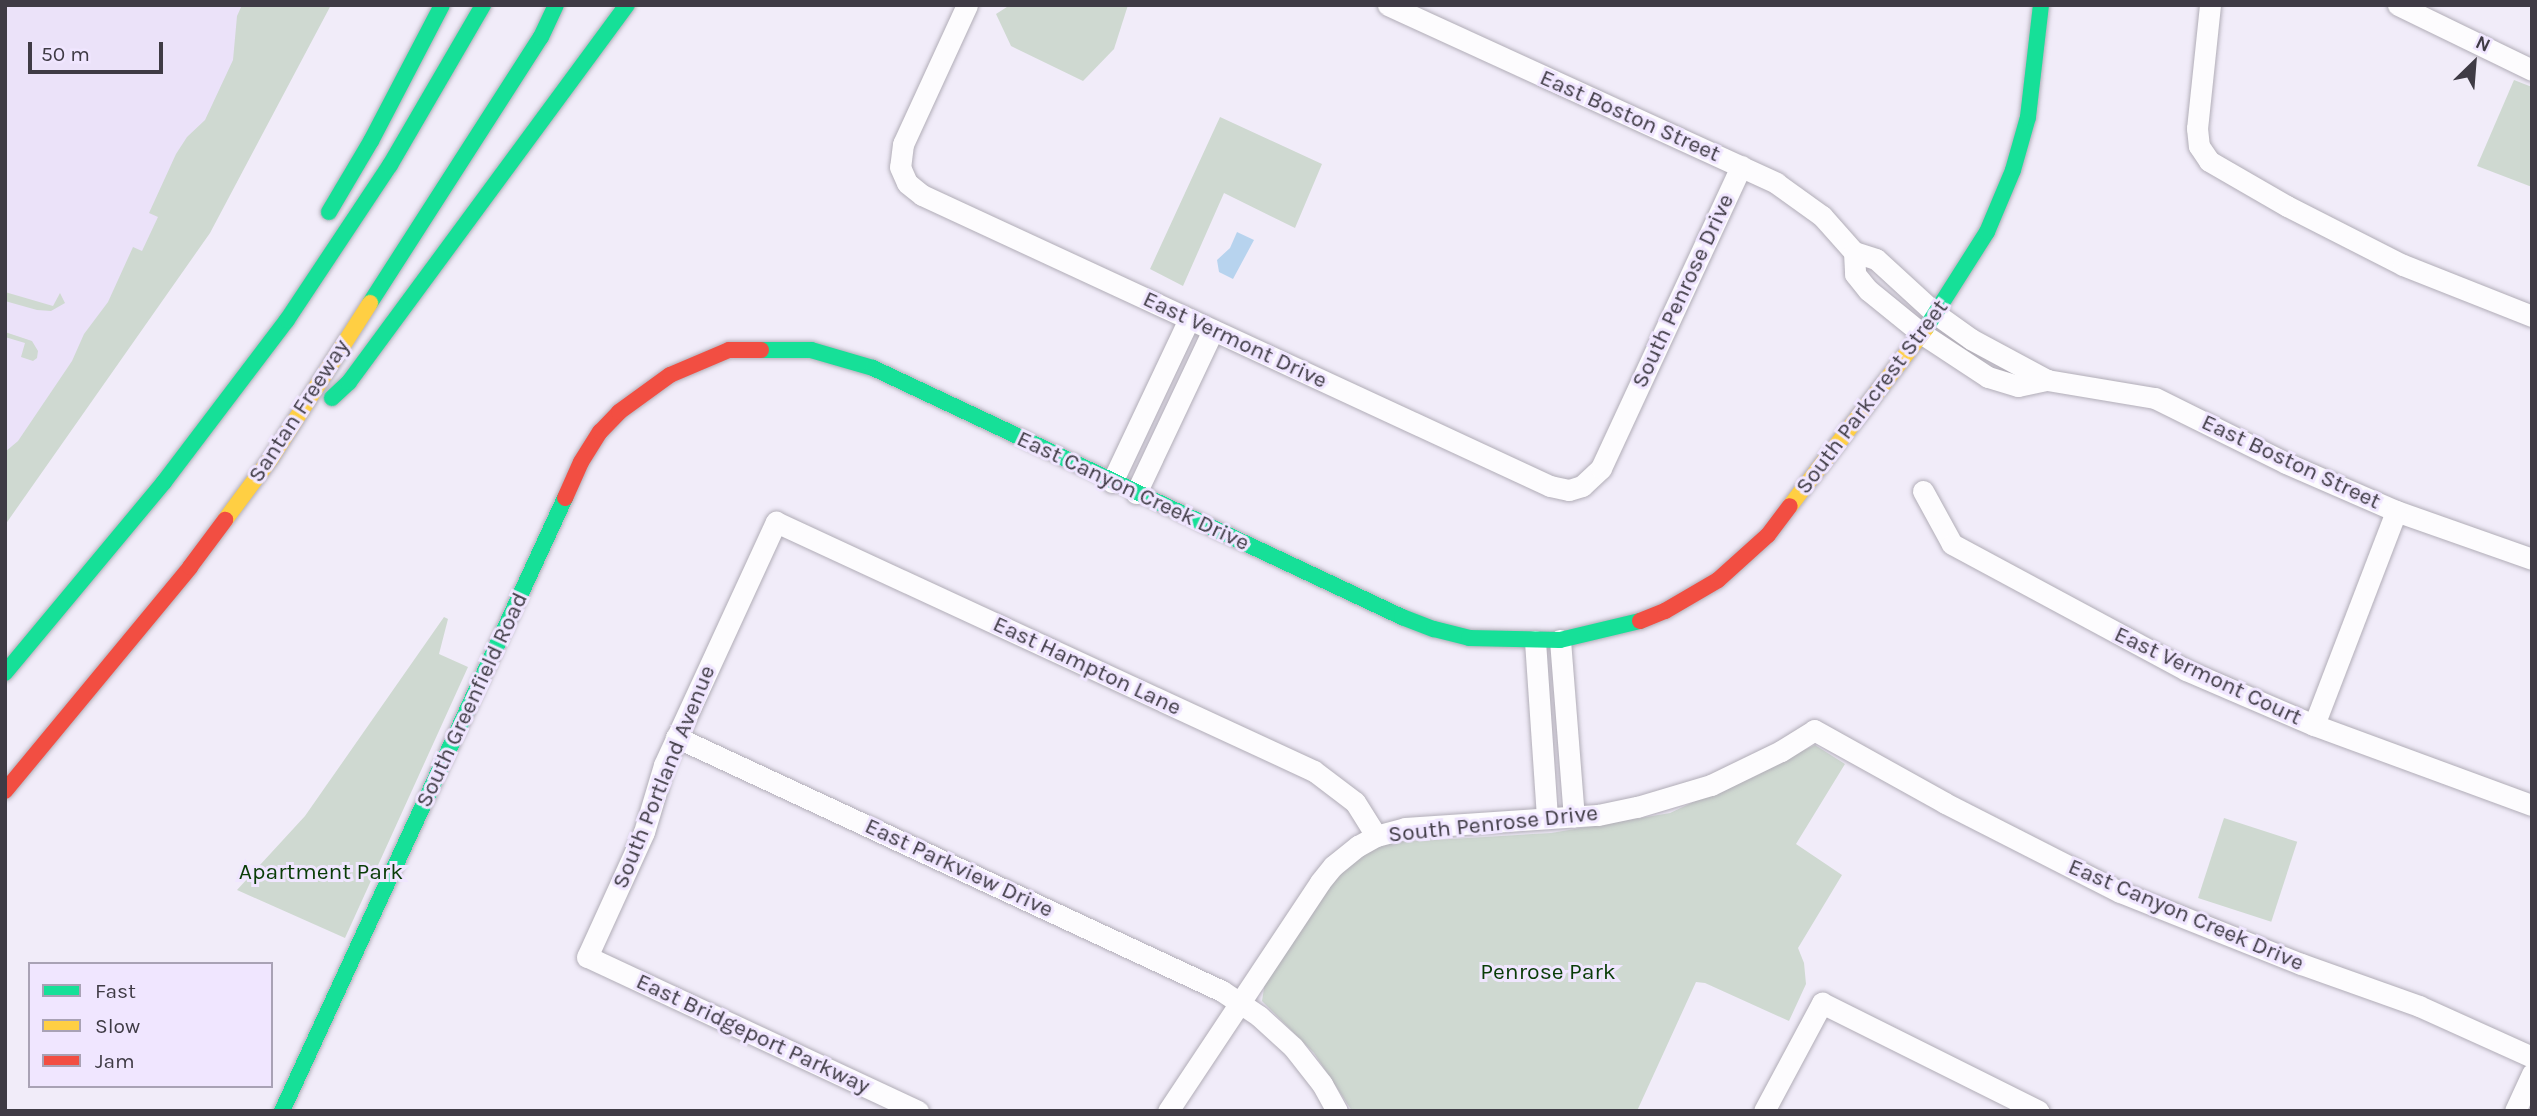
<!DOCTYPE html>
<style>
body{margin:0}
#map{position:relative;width:2537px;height:1116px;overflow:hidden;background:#f1ecf9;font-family:Karla,sans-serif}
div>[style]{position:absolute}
.built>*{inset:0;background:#ebe2f9}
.green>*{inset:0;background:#cfd9d1;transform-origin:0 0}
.water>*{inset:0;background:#b7d3ee}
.roads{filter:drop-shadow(0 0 2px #b1adb7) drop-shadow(0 0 2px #b1adb7)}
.street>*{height:21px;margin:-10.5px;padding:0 10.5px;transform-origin:10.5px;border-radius:10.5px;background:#fdfcfe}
.fast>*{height:16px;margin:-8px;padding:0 8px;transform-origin:8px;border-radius:8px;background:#16e098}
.slow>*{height:16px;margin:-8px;padding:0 8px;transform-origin:8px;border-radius:8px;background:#ffcf43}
.jam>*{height:16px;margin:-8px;padding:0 8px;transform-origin:8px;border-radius:8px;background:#f24e42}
span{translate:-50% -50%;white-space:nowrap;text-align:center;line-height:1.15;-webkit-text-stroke:6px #f0e6ff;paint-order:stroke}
.street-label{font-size:23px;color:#3f3b45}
.park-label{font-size:23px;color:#093c07}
.frame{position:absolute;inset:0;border:7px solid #3f3b45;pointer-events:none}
.legend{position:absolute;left:28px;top:962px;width:245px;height:126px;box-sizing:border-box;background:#f0e6ff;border:2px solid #a9a2b5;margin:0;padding:9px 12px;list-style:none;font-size:21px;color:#3f3b45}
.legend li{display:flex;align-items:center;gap:14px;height:35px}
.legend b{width:35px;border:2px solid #a9a2b5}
.north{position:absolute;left:2439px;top:28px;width:70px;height:70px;-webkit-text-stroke:5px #f0e6ff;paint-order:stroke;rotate:25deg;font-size:19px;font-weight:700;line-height:28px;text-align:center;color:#3f3b45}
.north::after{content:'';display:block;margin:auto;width:24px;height:32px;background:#3f3b45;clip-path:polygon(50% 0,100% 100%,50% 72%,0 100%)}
.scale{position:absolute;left:28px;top:42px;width:135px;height:32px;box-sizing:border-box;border:4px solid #3f3b45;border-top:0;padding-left:9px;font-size:21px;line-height:24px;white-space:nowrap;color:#3f3b45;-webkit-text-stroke:5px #f0e6ff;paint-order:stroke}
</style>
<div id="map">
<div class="built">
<div style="clip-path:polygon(5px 5px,330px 5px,5px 525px)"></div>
</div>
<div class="green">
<div style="clip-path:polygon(242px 5px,331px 5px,210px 233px,5px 525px,5px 452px,18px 441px,72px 361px,84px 334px,108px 302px,133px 247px,142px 251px,158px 217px,149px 213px,176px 154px,187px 137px,205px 120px,233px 60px,237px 16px)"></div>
<div style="clip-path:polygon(1010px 5px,1128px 5px,1114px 49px,1083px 81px,1011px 46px,996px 14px)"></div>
<div style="clip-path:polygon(2514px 80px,2532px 87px,2532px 187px,2477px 166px)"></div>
<div style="clip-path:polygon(1220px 117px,1322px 164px,1295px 228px,1224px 193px,1183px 286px,1150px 269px)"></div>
<div style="clip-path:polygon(5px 292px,53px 306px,60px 293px,65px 303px,51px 311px,37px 310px,5px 301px)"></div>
<div style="clip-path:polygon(5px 332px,32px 341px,38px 351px,37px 358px,33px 361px,21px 357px,25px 343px,5px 337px)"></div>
<div style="clip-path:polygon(444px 617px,448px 619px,439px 654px,468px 667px,345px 938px,237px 890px,305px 816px)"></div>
<div style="clip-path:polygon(1815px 745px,1845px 764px,1796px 844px,1842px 875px,1798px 948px,1804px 963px,1806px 984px,1789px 1021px,1705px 983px,1696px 982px,1637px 1111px,1352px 1111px,1314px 1053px,1262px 1001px,1265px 982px,1323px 892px,1369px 840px,1418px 841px,1551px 833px,1670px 813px)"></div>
<div style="left:2224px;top:818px;width:77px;height:84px;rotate:18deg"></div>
</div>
<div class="water">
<div style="clip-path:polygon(1237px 232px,1254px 240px,1233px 279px,1219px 272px,1217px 260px,1230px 248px)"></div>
</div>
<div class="roads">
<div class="street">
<div style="left:967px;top:5px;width:153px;rotate:114.7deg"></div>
<div style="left:903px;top:144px;width:23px;rotate:97deg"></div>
<div style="left:900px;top:167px;width:17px;rotate:66deg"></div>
<div style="left:907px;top:183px;width:19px;rotate:39deg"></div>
<div style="left:922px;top:195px;width:692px;rotate:24.86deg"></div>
<div style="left:1550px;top:486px;width:19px;rotate:12deg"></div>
<div style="left:1569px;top:490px;width:14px;rotate:-17deg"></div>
<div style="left:1582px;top:486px;width:26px;rotate:-43deg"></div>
<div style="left:1601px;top:468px;width:333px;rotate:-65.1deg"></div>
<div style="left:1388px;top:5px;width:427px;rotate:24.6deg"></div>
<div style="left:1776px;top:183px;width:57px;rotate:35.7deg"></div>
<div style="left:1822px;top:216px;width:48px;rotate:48.4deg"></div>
<div style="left:2210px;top:5px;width:124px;rotate:96deg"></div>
<div style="left:2197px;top:128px;width:18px;rotate:84deg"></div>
<div style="left:2199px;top:146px;width:18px;rotate:56deg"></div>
<div style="left:2209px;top:161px;width:90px;rotate:30deg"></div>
<div style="left:2287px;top:206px;width:130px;rotate:27deg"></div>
<div style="left:2403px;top:265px;width:139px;rotate:21.6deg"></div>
<div style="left:2398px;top:5px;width:149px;rotate:25.9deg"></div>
<div style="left:2047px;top:380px;width:86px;rotate:-151.7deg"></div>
<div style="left:1971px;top:339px;width:43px;rotate:-144.5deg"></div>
<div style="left:1936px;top:314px;width:81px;rotate:-137.5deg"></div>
<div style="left:1876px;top:259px;width:23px;rotate:-162deg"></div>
<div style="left:1854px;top:252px;width:22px;rotate:87deg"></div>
<div style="left:1855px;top:274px;width:21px;rotate:51deg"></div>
<div style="left:1868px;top:290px;width:68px;rotate:39.1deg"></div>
<div style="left:1921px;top:333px;width:80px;rotate:33.3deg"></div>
<div style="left:1988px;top:377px;width:31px;rotate:17deg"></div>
<div style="left:2018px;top:386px;width:30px;rotate:-12deg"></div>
<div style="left:2047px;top:380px;width:109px;rotate:9.5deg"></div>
<div style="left:2155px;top:398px;width:146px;rotate:26.4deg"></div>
<div style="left:2286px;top:463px;width:120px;rotate:23.6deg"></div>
<div style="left:2396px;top:511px;width:144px;rotate:19.4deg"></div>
<div style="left:1112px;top:482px;width:180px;rotate:-64.7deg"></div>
<div style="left:1923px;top:491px;width:60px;rotate:61.3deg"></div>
<div style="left:1952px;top:544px;width:266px;rotate:28.3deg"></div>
<div style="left:2186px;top:670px;width:139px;rotate:23.3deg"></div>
<div style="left:2314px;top:725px;width:232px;rotate:20.2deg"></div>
<div style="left:1136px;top:493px;width:180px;rotate:-64.7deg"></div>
<div style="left:1560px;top:640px;width:177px;rotate:85.5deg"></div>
<div style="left:1535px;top:641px;width:177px;rotate:86.1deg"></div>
<div style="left:2314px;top:725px;width:229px;rotate:-69deg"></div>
<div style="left:676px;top:737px;width:602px;rotate:24.95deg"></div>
<div style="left:1222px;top:991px;width:45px;rotate:34deg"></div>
<div style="left:1259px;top:1016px;width:46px;rotate:42.4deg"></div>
<div style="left:1293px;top:1047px;width:47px;rotate:51.9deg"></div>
<div style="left:1322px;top:1084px;width:31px;rotate:61deg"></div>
<div style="left:918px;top:1111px;width:365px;rotate:-155deg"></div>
<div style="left:587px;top:957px;width:137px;rotate:-65.5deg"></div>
<div style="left:644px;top:832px;width:70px;rotate:-73.4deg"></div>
<div style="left:664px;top:765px;width:268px;rotate:-65.3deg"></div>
<div style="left:776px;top:522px;width:593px;rotate:24.84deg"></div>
<div style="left:1314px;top:771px;width:51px;rotate:37.1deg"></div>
<div style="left:1355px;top:802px;width:40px;rotate:58deg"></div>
<div style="left:1168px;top:1111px;width:275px;rotate:-56.4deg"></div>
<div style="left:1320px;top:882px;width:21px;rotate:-51deg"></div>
<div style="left:1333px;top:866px;width:32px;rotate:-39deg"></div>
<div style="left:1358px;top:846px;width:21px;rotate:-29deg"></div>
<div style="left:1376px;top:836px;width:30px;rotate:-15deg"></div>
<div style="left:1405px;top:828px;width:193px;rotate:-3.9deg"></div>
<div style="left:1598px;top:815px;width:40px;rotate:-12deg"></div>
<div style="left:1637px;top:807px;width:77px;rotate:-16.6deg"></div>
<div style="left:1711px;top:785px;width:78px;rotate:-25.9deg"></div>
<div style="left:1781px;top:751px;width:39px;rotate:-32deg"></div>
<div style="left:1814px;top:730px;width:150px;rotate:29.1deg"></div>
<div style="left:1945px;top:803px;width:196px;rotate:27deg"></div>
<div style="left:2120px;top:892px;width:195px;rotate:21.7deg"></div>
<div style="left:2301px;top:964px;width:125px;rotate:19.6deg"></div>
<div style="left:2419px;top:1006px;width:124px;rotate:24.3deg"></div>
<div style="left:1764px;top:1111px;width:123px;rotate:-61.8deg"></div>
<div style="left:1822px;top:1003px;width:242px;rotate:26.5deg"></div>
<div style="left:2515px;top:1111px;width:41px;rotate:-65.3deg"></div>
</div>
<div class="fast">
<div style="left:329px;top:212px;width:82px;rotate:-59.4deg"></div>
<div style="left:371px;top:141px;width:153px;rotate:-62.4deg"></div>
<div style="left:370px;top:303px;width:316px;rotate:-57.3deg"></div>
<div style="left:541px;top:37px;width:35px;rotate:-65deg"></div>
<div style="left:1926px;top:328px;width:114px;rotate:-57.6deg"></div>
<div style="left:1987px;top:232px;width:67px;rotate:-67.2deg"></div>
<div style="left:2013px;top:170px;width:55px;rotate:-74.2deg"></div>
<div style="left:2028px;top:117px;width:113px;rotate:-83.4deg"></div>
<div style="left:761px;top:350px;width:50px"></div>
<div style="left:811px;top:350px;width:65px;rotate:16.2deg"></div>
<div style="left:873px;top:368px;width:585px;rotate:25.21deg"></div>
<div style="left:1402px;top:617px;width:34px;rotate:21deg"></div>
<div style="left:1434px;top:629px;width:36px;rotate:14deg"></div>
<div style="left:1469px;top:638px;width:91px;rotate:1.3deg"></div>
<div style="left:1560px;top:640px;width:82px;rotate:-13.4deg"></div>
<div style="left:332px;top:398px;width:23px;rotate:-43deg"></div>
<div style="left:349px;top:382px;width:468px;rotate:-53.6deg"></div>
<div style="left:5px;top:673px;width:249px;rotate:-50.2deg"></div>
<div style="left:164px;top:482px;width:203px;rotate:-52.8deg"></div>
<div style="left:287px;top:320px;width:186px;rotate:-56.4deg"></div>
<div style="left:390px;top:165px;width:185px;rotate:-59.8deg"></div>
<div style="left:282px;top:1111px;width:675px;rotate:-65.22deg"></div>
</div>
<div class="slow">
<div style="left:1790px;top:506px;width:224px;rotate:-52.6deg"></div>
<div style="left:225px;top:520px;width:77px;rotate:-53.4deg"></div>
<div style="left:271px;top:458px;width:184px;rotate:-57.4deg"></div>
</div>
<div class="jam">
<div style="left:565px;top:498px;width:39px;rotate:-66deg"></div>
<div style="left:581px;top:462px;width:36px;rotate:-58deg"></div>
<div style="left:600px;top:432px;width:28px;rotate:-46deg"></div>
<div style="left:619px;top:412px;width:63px;rotate:-36deg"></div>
<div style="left:670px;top:375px;width:64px;rotate:-23deg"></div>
<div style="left:729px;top:350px;width:32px"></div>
<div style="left:1640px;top:621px;width:27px;rotate:-22deg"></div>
<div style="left:1665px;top:611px;width:61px;rotate:-30.3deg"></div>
<div style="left:1718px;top:580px;width:67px;rotate:-42deg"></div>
<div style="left:1768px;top:535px;width:36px;rotate:-53deg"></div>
<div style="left:5px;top:791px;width:291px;rotate:-50.4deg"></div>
<div style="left:190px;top:567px;width:59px;rotate:-53.3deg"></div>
</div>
</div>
<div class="street-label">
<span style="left:1630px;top:116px;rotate:24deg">East Boston Street</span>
<span style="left:1683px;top:291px;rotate:-65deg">South Penrose Drive</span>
<span style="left:1235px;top:340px;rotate:25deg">East Vermont Drive</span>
<span style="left:1872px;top:397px;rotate:-53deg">South Parkcrest Street</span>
<span style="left:299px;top:411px;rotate:-57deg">Santan Freeway</span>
<span style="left:2291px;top:462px;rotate:25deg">East Boston Street</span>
<span style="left:1133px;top:491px;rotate:25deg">East Canyon Creek Drive</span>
<span style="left:1087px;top:666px;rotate:25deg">East Hampton Lane</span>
<span style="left:2208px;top:676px;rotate:25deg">East Vermont Court</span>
<span style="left:472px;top:700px;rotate:-65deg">South Greenfield Road</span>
<span style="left:664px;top:777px;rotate:-68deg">South Portland Avenue</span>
<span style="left:1493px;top:824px;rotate:-6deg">South Penrose Drive</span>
<span style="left:959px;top:868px;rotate:25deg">East Parkview Drive</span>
<span style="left:2186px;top:915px;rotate:23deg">East Canyon Creek Drive</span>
<span style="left:753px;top:1034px;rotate:25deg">East Bridgeport Parkway</span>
</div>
<div class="park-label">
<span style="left:321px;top:872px">Apartment Park</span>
<span style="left:1548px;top:972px">Penrose Park</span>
</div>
<div class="frame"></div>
<ul class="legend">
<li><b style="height:9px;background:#16e098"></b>Fast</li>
<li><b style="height:9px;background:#ffcf43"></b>Slow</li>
<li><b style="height:9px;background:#f24e42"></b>Jam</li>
</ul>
<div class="north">N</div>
<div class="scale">50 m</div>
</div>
